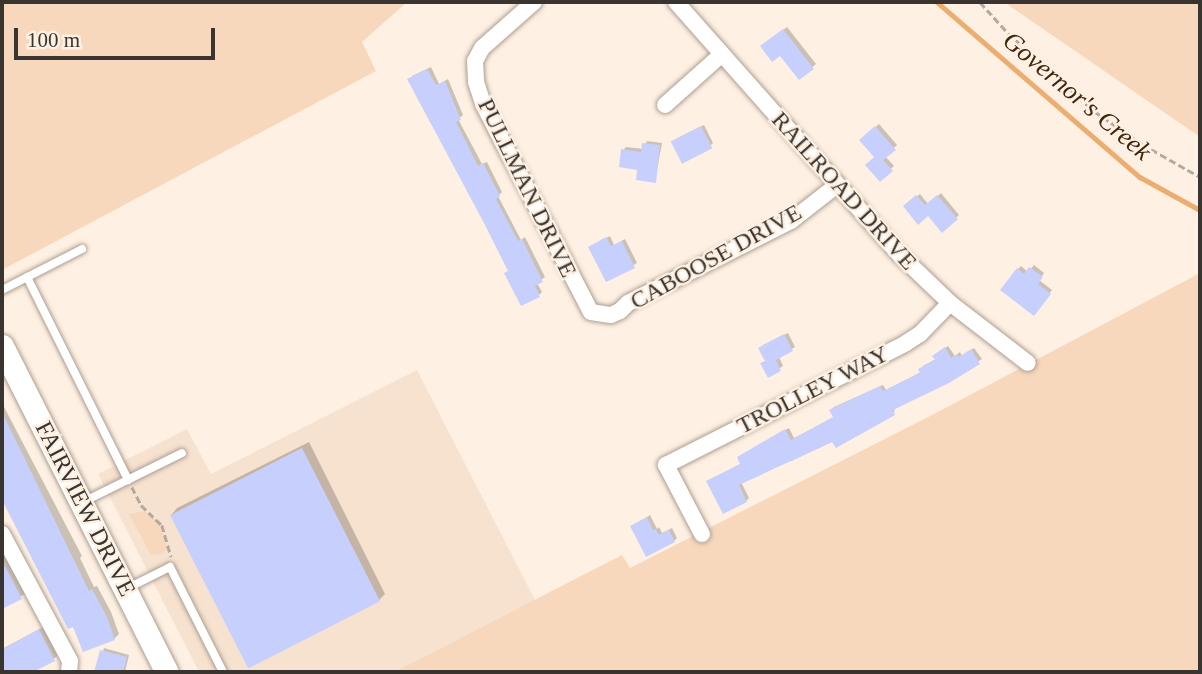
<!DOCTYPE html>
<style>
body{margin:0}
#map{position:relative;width:1202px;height:674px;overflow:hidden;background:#fef0e2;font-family:"Times New Roman",serif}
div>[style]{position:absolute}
.built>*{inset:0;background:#f7e2d0}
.green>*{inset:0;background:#f7d8bc}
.shadow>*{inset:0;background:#0003}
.stream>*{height:4.5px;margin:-2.25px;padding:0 2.25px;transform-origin:2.25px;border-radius:2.25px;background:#ebad70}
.building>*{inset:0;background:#c7cffd;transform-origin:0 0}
.path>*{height:2.5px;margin-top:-1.25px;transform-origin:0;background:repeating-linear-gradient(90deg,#b3a99e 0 7px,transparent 0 10.5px)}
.roads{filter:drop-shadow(0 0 2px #ac9f92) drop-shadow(0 0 2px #ac9f92)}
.lane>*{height:8px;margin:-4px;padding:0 4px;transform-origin:4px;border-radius:4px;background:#fff}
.street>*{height:16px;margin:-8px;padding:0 8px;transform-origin:8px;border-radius:8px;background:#fff}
.secondary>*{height:23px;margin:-11.5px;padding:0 11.5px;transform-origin:11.5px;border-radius:11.5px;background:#fff}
span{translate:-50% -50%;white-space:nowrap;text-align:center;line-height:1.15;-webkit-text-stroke:5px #fef0e2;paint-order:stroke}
.street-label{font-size:24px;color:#39342f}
.water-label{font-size:26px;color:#3f260b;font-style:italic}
.frame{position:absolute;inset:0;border:4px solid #39342f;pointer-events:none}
.scale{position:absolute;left:14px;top:28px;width:201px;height:32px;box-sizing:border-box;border:4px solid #39342f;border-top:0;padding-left:9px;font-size:21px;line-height:24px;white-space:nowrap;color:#39342f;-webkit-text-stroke:5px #fef0e2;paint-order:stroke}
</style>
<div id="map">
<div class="built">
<div style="clip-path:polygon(417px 370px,535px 600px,394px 672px,199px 672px,98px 474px,187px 429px,211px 474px)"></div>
</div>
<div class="green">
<div style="clip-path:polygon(2px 2px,407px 2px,362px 42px,376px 71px,2px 270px)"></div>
<div style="clip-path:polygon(1004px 2px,1200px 2px,1200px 137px)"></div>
<div style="clip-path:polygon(1200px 273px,1200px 672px,394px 672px,622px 555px,630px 568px,934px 414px)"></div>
<div style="clip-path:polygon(145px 511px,155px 518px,165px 536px,167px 549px,162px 554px,151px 555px,129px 514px)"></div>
</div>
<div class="shadow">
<div style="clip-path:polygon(787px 27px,816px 64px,799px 78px,780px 53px,765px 44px)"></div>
<div style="clip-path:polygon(431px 67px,439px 84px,448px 79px,463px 115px,458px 119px,482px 164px,487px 162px,502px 192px,498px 196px,521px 240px,525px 237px,545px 277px,537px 283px,542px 292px,539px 295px,510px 270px,412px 76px)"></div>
<div style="clip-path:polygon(879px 124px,897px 145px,885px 156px,894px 166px,880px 179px,877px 157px,862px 140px)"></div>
<div style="clip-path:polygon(704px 125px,713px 143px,710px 146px,676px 139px)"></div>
<div style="clip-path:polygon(647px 141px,662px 143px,655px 181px,623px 150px,626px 147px,643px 149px)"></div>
<div style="clip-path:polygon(941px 193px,959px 215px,942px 230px,928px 214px,905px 206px,920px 194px,928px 204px)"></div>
<div style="clip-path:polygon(610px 236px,614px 245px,625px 239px,637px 263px,607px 280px,590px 247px)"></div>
<div style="clip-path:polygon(1034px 265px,1044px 273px,1039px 280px,1052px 290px,1036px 311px,1018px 269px,1021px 266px,1028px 272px)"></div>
<div style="clip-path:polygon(788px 333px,795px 347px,779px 357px,783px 366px,768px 375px,763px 345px)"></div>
<div style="clip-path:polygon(948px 346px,955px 356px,960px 352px,962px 356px,974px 348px,982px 359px,895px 407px,894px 413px,791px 461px,789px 457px,741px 482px,749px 498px,746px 501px,708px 481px,742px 463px,742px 455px,789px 428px,794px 438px,835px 417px,831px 410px,834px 407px,883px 385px,886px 390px,921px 372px,923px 366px,936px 359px,937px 353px)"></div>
<div style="clip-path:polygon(2px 403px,82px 556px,80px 558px,94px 587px,97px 586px,111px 612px,119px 634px,114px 639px,74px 624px,69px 627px,2px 491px)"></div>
<div style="clip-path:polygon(309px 442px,385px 594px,378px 601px,171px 515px,177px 508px)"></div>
<div style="clip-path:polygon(650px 515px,657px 529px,659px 527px,662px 533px,672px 528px,677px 538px,674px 541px,632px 526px)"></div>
<div style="clip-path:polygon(2px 546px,25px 594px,2px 607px)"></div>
<div style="clip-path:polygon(43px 627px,58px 656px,30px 672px,2px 672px,2px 649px)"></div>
<div style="clip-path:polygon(104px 648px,129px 655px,125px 672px,96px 672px)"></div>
</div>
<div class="stream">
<div style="left:937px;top:2px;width:268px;rotate:40.8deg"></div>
<div style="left:1140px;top:177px;width:68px;rotate:28.8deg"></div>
</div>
<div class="building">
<div style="clip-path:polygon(783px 29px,814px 69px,799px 80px,780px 56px,772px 62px,760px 46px)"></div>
<div style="clip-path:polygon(427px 69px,436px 85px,445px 81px,461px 120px,456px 122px,478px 166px,483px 163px,500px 196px,496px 199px,518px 241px,522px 239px,543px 282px,535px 286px,540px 297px,521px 306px,504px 273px,508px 271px,484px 223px,407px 79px)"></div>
<div style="left:701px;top:126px;width:25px;height:34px;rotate:63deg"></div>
<div style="clip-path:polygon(875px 126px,896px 150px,883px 160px,893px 171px,880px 182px,865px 165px,874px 157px,859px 140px)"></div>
<div style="clip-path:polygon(642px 143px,660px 145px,656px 183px,636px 180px,637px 170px,619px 167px,621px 149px,641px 152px)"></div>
<div style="clip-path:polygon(916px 195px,925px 205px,937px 195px,958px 219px,942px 233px,928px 216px,918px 225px,903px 206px)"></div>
<div style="clip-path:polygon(606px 237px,611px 246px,622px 241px,635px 268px,606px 282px,588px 247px)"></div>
<div style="clip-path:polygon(1029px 267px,1043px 277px,1038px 284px,1051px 294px,1034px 316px,1000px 290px,1017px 268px,1024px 274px)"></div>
<div style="clip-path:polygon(784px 334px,793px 351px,776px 360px,781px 371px,768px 378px,760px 363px,765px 361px,758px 348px)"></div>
<div style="clip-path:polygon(945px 347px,951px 358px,957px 354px,959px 357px,971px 349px,980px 364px,949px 383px,893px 410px,895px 415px,836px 448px,832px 442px,739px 485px,747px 502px,723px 514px,706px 481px,740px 464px,737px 457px,785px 429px,791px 440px,833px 417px,829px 410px,880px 386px,883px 391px,920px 373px,918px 369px,935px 360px,932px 356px)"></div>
<div style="clip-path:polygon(2px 412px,89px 591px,92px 589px,107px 617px,115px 640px,83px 652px,73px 627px,68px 629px,2px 500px)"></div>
<div style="left:302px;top:448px;width:172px;height:148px;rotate:63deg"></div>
<div style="clip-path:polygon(647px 517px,653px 530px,656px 529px,659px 535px,669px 530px,675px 542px,646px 557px,630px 526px)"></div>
<div style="clip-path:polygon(2px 560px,22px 599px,2px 609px)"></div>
<div style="clip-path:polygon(39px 629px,55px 661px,33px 672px,2px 672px,2px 650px)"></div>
<div style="clip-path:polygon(100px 650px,127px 657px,123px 672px,94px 672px)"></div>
</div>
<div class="path">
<div style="left:980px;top:2px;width:42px;rotate:47.9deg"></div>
<div style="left:1008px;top:33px;width:116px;rotate:42.2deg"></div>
<div style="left:1094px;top:111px;width:58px;rotate:34.5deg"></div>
<div style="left:1142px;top:144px;width:67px;rotate:29.6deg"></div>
<div style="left:132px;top:487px;width:20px;rotate:63deg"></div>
<div style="left:141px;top:505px;width:29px;rotate:44deg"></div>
<div style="left:162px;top:525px;width:33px;rotate:74deg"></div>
</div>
<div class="roads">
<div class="lane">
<div style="left:27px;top:277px;width:227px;rotate:63.5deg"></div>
<div style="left:2px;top:290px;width:90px;rotate:-27.1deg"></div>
<div style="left:85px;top:501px;width:108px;rotate:-26.3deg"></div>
<div style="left:128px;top:588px;width:47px;rotate:-26.6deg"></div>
<div style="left:170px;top:567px;width:118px;rotate:63.2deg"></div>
</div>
<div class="street">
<div style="left:534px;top:2px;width:69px;rotate:138.5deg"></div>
<div style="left:482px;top:48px;width:15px;rotate:118deg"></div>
<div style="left:475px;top:61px;width:21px;rotate:87deg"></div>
<div style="left:476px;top:82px;width:23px;rotate:72deg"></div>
<div style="left:483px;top:104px;width:234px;rotate:62.6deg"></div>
<div style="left:591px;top:312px;width:20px;rotate:9deg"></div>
<div style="left:611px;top:315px;width:10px;rotate:-24deg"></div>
<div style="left:620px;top:311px;width:11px;rotate:-45deg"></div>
<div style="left:628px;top:303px;width:182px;rotate:-26.7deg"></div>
<div style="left:791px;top:221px;width:58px;rotate:-38deg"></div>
<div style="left:676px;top:2px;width:338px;rotate:48.5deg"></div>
<div style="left:900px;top:255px;width:69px;rotate:43.8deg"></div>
<div style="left:950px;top:303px;width:98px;rotate:37.6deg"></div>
<div style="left:665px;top:105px;width:76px;rotate:-41.8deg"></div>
<div style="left:2px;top:534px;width:144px;rotate:61.8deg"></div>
<div style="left:70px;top:661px;width:11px;rotate:95deg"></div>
<div style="left:702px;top:534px;width:78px;rotate:-117.6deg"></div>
<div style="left:666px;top:465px;width:269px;rotate:-26.9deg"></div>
<div style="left:906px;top:343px;width:17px;rotate:-33deg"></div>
<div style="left:920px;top:334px;width:43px;rotate:-45.9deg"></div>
</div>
<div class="secondary">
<div style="left:2px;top:346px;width:365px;rotate:63.2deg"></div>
</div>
</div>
<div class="street-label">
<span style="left:527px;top:188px;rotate:64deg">PULLMAN DRIVE</span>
<span style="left:844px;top:191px;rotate:48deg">RAILROAD DRIVE</span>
<span style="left:716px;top:257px;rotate:-29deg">CABOOSE DRIVE</span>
<span style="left:813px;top:390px;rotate:-27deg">TROLLEY WAY</span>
<span style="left:85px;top:509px;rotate:63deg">FAIRVIEW DRIVE</span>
</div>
<div class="water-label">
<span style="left:1077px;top:96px;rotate:40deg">Governor's Creek</span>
</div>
<div class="frame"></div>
<div class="scale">100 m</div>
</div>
